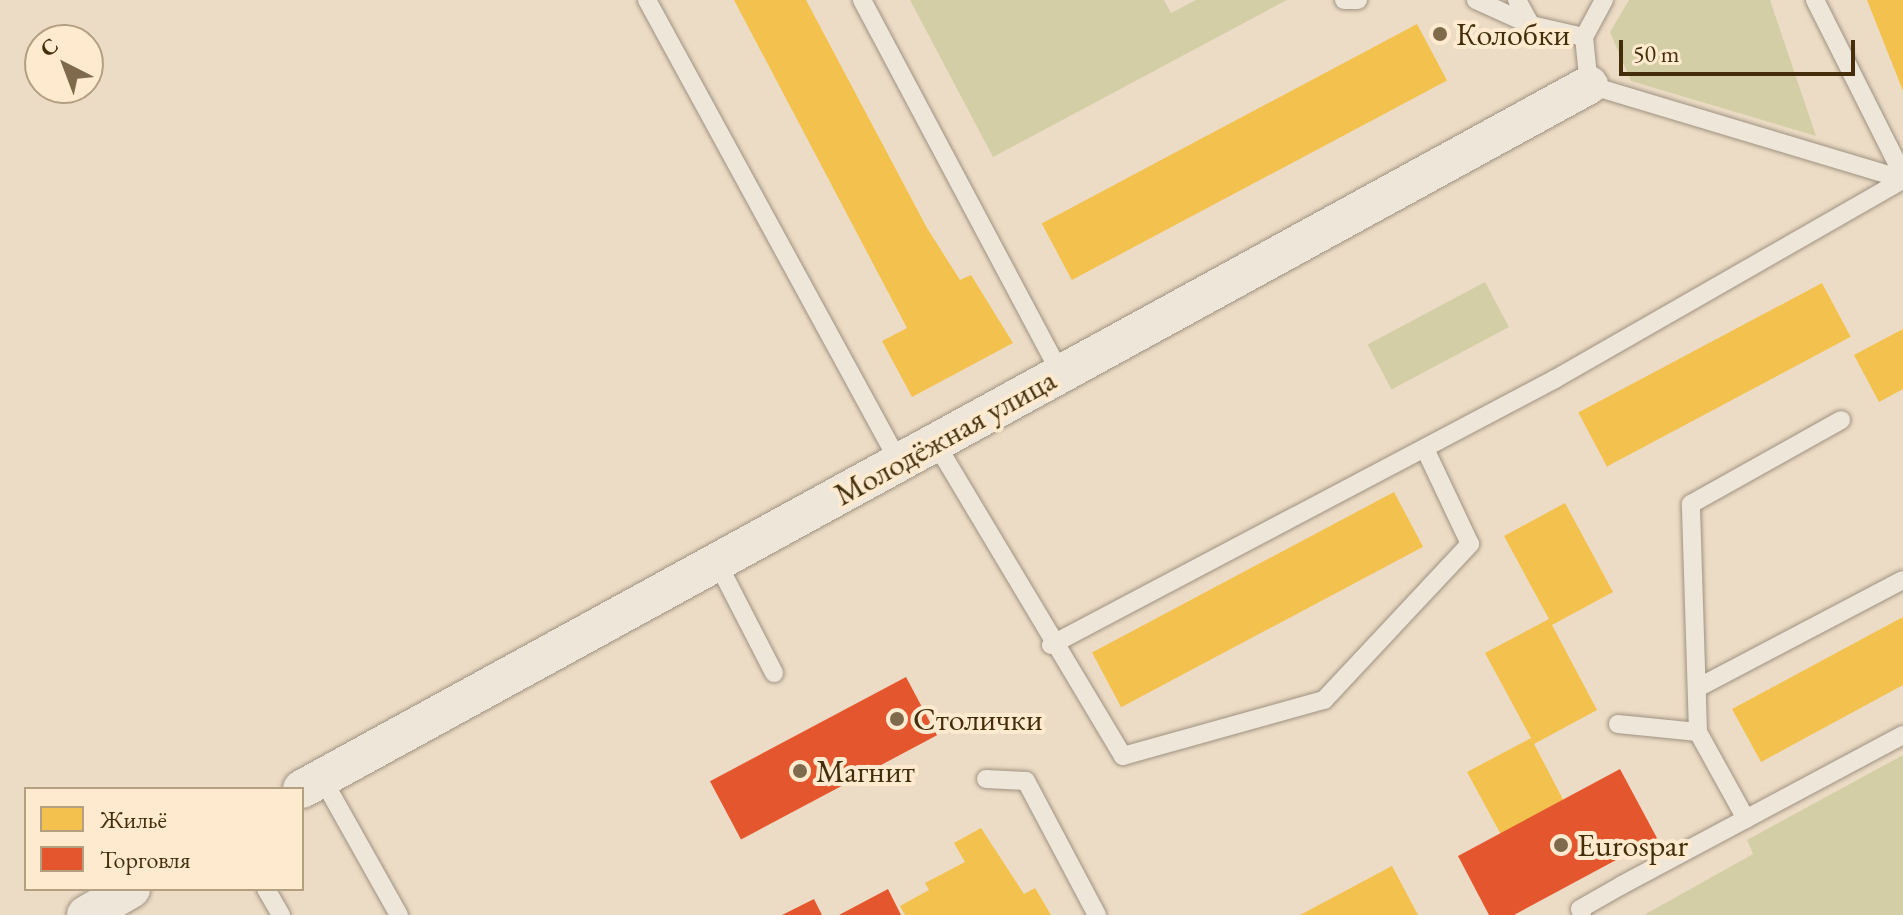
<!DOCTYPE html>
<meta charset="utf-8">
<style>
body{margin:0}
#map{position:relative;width:1903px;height:915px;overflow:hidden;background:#eddcc5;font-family:"EB Garamond",serif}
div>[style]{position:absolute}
.green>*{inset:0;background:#d4cea6;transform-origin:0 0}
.homes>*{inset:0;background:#f2c14e;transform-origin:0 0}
.shops>*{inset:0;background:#e4572e;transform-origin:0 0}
.roads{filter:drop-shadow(0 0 2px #9e9281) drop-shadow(0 0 2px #9e9281)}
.lane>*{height:18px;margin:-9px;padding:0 9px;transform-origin:9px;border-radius:9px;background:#efe6da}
.street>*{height:38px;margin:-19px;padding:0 19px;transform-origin:19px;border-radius:19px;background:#efe6da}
.dots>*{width:22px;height:22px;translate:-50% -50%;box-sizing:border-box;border:4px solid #feebcf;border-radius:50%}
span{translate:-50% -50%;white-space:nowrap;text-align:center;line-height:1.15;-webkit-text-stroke:8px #feebcf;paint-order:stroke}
.poi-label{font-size:32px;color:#442d0a}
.left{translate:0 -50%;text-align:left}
.street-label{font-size:32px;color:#442d0a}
.legend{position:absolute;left:24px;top:787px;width:280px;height:104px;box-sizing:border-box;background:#feebcf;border:2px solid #b49f80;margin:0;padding:10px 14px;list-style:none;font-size:24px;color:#442d0a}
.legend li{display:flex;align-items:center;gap:16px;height:40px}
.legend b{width:40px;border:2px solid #b49f80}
.north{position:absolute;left:24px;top:24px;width:80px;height:80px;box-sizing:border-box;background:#feebcf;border:2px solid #b49f80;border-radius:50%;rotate:318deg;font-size:22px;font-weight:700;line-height:32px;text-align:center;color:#442d0a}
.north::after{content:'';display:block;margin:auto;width:28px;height:36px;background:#7f6a4b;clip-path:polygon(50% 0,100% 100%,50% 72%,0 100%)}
.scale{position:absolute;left:1619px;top:40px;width:236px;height:36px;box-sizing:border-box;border:4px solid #442d0a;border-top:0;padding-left:10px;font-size:24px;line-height:28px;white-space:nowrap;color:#442d0a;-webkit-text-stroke:6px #feebcf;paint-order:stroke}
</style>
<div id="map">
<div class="green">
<div style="clip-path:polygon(910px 0,1164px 0,1171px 13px,1196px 0,1287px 0,993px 157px)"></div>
<div style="clip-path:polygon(1629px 0,1770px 0,1816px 136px,1631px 81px,1610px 32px)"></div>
<div style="left:1485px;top:282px;width:51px;height:133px;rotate:62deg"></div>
<div style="clip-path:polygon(1903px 755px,1903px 915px,1644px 915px,1753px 854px,1747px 840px)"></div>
</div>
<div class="homes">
<div style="clip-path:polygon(734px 0,806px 0,927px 228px,960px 280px,971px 275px,1013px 343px,912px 397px,882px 341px,907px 328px)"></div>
<div style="clip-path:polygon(1867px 0,1903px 0,1903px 91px)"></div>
<div style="left:1417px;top:24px;width:64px;height:425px;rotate:62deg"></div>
<div style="left:1822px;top:283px;width:61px;height:276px;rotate:62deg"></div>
<div style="clip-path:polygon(1903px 329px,1903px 389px,1879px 402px,1854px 355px)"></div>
<div style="left:1394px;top:492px;width:62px;height:342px;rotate:62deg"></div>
<div style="clip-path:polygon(1565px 503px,1613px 592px,1552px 625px,1597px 710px,1534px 744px,1579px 830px,1517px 864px,1467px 772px,1531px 738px,1485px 653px,1549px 619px,1504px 536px)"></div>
<div style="clip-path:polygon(1903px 617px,1903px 685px,1761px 762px,1732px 709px)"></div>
<div style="clip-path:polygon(981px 828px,1024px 894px,1035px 888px,1051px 915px,905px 915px,900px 906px,929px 890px,925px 883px,965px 862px,954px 843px)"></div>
<div style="clip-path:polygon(1392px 866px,1418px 915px,1300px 915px)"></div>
</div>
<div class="shops">
<div style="left:906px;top:677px;width:66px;height:222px;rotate:62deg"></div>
<div style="clip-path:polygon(1620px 769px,1657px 838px,1514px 915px,1489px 915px,1458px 856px)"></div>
<div style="clip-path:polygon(888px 889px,901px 915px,839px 915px)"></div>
<div style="clip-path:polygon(814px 899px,822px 915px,782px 915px)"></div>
</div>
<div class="roads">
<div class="lane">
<div style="left:647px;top:0;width:526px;rotate:61.39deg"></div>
<div style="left:862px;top:0;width:424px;rotate:62deg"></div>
<div style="left:1344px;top:0;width:14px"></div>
<div style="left:1476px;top:0;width:60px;rotate:24.4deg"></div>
<div style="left:1531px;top:25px;width:54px;rotate:12.8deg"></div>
<div style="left:1584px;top:37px;width:48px;rotate:84.1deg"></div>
<div style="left:1589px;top:85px;width:328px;rotate:16.7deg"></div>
<div style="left:1517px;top:0;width:29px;rotate:61deg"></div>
<div style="left:1815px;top:0;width:196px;rotate:63.3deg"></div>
<div style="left:1584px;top:37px;width:42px;rotate:-61.6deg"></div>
<div style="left:935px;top:442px;width:366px;rotate:59.1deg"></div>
<div style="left:1123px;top:756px;width:209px;rotate:-15.6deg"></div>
<div style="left:1324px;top:700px;width:214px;rotate:-46.9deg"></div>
<div style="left:1470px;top:544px;width:105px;rotate:-115.3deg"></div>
<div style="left:717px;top:562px;width:125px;rotate:62.8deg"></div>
<div style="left:1051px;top:645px;width:570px;rotate:-27.82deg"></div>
<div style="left:1555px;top:379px;width:401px;rotate:-29.8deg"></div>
<div style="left:1701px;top:686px;width:228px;rotate:-27.7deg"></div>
<div style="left:1618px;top:724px;width:80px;rotate:5.7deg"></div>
<div style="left:322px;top:778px;width:157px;rotate:60.7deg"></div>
<div style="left:986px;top:779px;width:40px;rotate:2.9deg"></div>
<div style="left:1026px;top:781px;width:152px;rotate:62.1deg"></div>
<div style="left:1746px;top:819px;width:99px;rotate:-118.9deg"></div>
<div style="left:1698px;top:732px;width:228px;rotate:-91.8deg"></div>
<div style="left:1691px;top:504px;width:172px;rotate:-29.2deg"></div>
<div style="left:266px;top:889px;width:30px;rotate:60deg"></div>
<div style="left:1582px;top:915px;width:6px;rotate:-108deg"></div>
<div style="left:1580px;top:909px;width:48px;rotate:-29.7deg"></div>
<div style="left:1622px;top:885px;width:319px;rotate:-28.1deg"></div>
</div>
<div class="street">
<div style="left:302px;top:789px;width:1467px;rotate:-28.68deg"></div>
<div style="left:86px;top:915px;width:52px;rotate:-30deg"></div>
</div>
</div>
<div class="dots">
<div style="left:1440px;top:34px;background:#7f6a4b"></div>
<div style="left:897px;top:719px;background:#7f6a4b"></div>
<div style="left:800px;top:771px;background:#7f6a4b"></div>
<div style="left:1561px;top:845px;background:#7f6a4b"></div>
</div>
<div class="poi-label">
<span class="left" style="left:1456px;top:34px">Колобки</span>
<span class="left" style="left:913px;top:719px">Столички</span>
<span class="left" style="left:816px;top:771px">Магнит</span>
<span class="left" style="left:1577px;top:845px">Eurospar</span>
</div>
<div class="street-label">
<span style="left:945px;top:437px;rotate:-29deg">Молодёжная улица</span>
</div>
<ul class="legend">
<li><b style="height:22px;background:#f2c14e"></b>Жильё</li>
<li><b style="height:22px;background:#e4572e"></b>Торговля</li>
</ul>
<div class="north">С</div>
<div class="scale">50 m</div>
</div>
